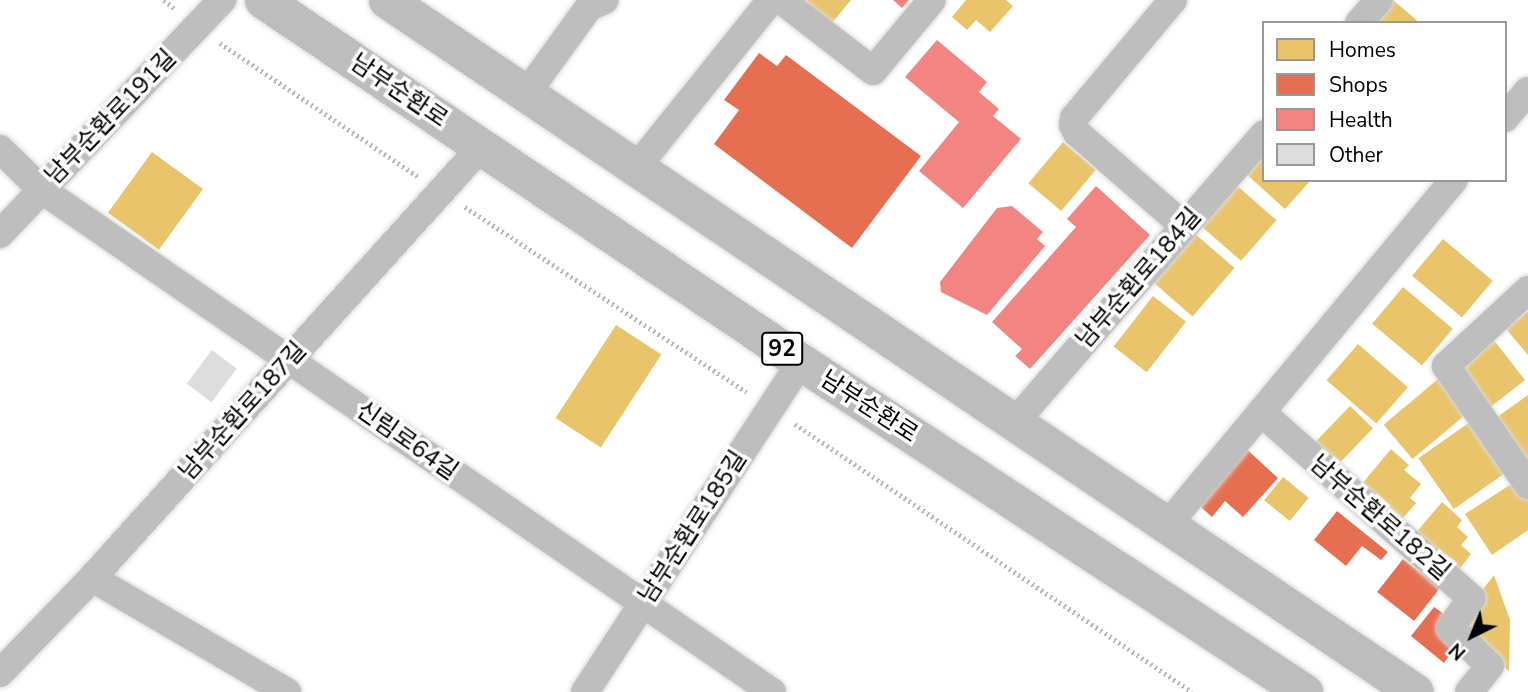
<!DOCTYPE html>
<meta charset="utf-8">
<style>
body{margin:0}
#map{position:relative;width:1528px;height:692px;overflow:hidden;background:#fff;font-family:"Nunito Sans","Noto Sans KR",sans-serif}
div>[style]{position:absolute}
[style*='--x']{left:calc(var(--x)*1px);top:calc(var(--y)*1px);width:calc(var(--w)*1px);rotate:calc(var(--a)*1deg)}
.homes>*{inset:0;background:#e9c46a;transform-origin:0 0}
.shops>*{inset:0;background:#e76f51;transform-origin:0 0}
.health>*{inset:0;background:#f28482}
.building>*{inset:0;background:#ddd;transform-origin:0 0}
.path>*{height:4.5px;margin-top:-2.25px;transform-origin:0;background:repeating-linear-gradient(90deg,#b8b8b8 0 2px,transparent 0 5.5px)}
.roads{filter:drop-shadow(0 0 2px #dbdbdb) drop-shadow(0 0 2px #dbdbdb)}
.minor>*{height:28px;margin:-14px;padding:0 14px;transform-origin:14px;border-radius:14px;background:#bebebe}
.major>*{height:37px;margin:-18.5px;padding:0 18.5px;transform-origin:18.5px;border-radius:18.5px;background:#bdbdbd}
span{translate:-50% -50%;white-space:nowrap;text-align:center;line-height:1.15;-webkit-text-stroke:7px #fff;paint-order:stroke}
.shield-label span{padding:2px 5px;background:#fff;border:2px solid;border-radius:5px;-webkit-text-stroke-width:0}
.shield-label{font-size:23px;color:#000;font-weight:700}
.street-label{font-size:24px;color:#000}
.legend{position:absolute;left:1262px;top:21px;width:245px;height:161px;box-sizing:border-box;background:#fff;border:2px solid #999;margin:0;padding:9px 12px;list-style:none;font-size:21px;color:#000}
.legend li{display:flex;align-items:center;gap:14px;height:35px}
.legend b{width:35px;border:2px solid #999}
.north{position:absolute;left:1437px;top:601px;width:70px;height:70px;-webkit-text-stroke:5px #fff;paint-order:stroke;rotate:223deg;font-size:19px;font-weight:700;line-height:28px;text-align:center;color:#000}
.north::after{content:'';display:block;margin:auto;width:24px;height:32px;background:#000;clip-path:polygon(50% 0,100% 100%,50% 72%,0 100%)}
</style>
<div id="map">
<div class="homes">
<div style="clip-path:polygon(805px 0,851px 0,832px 23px)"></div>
<div style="clip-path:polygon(966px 0,1006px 0,1013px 6px,990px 32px,976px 20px,967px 30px,952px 17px)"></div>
<div style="clip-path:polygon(1393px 0,1420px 23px,1373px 23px)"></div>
<div style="left:1063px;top:142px;width:43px;height:54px;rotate:40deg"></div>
<div style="clip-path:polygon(1264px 149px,1264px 180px,1311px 180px,1285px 209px,1244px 172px)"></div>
<div style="left:152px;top:152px;width:63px;height:75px;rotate:36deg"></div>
<div style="left:1235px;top:184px;width:55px;height:54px;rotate:41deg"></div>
<div style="left:1193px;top:232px;width:55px;height:64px;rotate:41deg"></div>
<div style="left:1443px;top:239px;width:65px;height:48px;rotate:40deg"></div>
<div style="left:1403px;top:287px;width:65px;height:48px;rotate:40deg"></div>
<div style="left:1153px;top:296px;width:42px;height:64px;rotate:38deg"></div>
<div style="clip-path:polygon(1528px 311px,1528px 355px,1506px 329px)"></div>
<div style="left:616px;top:325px;width:54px;height:111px;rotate:33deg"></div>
<div style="left:1493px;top:339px;width:52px;height:48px;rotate:52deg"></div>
<div style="left:1358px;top:344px;width:66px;height:48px;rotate:41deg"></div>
<div style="left:1438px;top:379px;width:45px;height:71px;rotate:50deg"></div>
<div style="clip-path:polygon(1528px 395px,1528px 471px,1490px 422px)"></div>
<div style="left:1350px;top:406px;width:32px;height:58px;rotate:44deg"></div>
<div style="left:1470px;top:422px;width:62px;height:63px;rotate:55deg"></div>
<div style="clip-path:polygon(1391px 449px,1409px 465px,1404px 470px,1421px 484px,1410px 498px,1416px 503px,1397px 525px,1356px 491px)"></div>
<div style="left:1283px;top:477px;width:33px;height:30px;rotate:39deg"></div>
<div style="clip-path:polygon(1516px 481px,1528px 499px,1528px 530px,1492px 555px,1465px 514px)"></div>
<div style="clip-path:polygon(1442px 502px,1462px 520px,1457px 527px,1468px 537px,1461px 545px,1471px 554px,1457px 572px,1414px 535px)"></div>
<div style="clip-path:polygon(1494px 575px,1510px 620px,1509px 671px,1453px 628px)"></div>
</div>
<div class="shops">
<div style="clip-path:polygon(759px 53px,777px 66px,786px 55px,921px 156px,852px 248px,714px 144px,739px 110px,724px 100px)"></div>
<div style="clip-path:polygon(1242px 445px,1278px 478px,1243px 517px,1225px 501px,1212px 517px,1193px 500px)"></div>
<div style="clip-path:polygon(1337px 511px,1388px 552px,1381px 560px,1362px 546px,1346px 566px,1314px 540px)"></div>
<div style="left:1403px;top:559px;width:47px;height:42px;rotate:38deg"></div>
<div style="clip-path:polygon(1434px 607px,1447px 616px,1452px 652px,1444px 663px,1411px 636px)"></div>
</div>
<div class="health">
<div style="clip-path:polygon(893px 0,909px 0,902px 8px)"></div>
<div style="clip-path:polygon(937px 40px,987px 82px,979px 92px,999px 109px,993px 116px,1021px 139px,963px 208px,919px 171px,959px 122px,905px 77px)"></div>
<div style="clip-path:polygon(1096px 186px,1150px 235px,1030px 369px,1015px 356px,1022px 349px,992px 322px,1076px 227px,1067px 219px)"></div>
<div style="clip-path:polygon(1012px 206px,1043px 232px,1037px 239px,1045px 246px,987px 315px,941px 292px,940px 282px,997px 208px)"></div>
</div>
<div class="building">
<div style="left:212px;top:350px;width:31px;height:42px;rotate:37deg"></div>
</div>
<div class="path">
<div style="--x:164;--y:0;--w:13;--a:39"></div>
<div style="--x:220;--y:43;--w:240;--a:34"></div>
<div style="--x:465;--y:207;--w:337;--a:33.3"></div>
<div style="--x:795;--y:424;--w:479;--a:34"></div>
</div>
<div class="roads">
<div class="minor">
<div style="--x:781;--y:0;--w:116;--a:37.7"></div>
<div style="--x:873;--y:71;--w:92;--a:-50.3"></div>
<div style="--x:1173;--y:0;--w:154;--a:130"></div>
<div style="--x:1074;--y:118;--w:7;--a:98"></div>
<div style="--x:1073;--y:125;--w:9;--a:63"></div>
<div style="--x:1077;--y:133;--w:142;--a:41"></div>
<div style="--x:1359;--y:23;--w:30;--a:-49"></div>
<div style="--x:526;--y:94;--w:107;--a:-54.1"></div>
<div style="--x:589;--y:7;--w:17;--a:-24"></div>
<div style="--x:1505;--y:118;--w:35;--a:-50"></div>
<div style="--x:0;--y:149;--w:59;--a:44.3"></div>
<div style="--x:42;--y:190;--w:886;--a:34.52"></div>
<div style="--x:636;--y:168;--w:216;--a:-51.2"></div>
<div style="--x:0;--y:234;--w:323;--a:-46.5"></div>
<div style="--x:1528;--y:290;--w:112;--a:137.2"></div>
<div style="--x:1446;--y:366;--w:145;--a:55.4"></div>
<div style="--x:1261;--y:412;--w:281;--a:41.5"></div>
<div style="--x:1471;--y:598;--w:36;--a:124"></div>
<div style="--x:1451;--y:628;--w:54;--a:44.3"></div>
<div style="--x:1490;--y:666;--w:33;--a:129"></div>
<div style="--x:1014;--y:423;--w:382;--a:-49.1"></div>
<div style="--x:1179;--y:511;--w:430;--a:-50.3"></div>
<div style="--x:92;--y:578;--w:226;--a:30.3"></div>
<div style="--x:0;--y:673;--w:132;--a:-45.9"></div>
<div style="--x:92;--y:578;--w:582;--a:-47.92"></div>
<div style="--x:585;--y:692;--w:394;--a:-56.8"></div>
</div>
<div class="major">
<div style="--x:263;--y:0;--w:648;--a:33.94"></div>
<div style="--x:801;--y:362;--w:602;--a:33.27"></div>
<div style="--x:387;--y:0;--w:1239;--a:33.95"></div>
</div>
</div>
<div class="shield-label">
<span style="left:782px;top:349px">92</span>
</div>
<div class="street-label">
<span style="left:399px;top:91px;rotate:34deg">남부순환로</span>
<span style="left:111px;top:117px;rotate:-46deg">남부순환로191길</span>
<span style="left:1139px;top:278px;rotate:-49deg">남부순환로184길</span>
<span style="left:869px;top:407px;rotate:33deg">남부순환로</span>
<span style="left:243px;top:411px;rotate:-48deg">남부순환로187길</span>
<span style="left:407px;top:441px;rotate:35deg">신림로64길</span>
<span style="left:1380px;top:518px;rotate:41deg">남부순환로182길</span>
<span style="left:693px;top:527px;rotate:-57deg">남부순환로185길</span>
</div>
<ul class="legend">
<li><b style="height:19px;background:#e9c46a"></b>Homes</li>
<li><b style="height:19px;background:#e76f51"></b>Shops</li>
<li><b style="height:19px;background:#f28482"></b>Health</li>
<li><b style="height:19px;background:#ddd"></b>Other</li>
</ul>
<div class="north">N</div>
</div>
